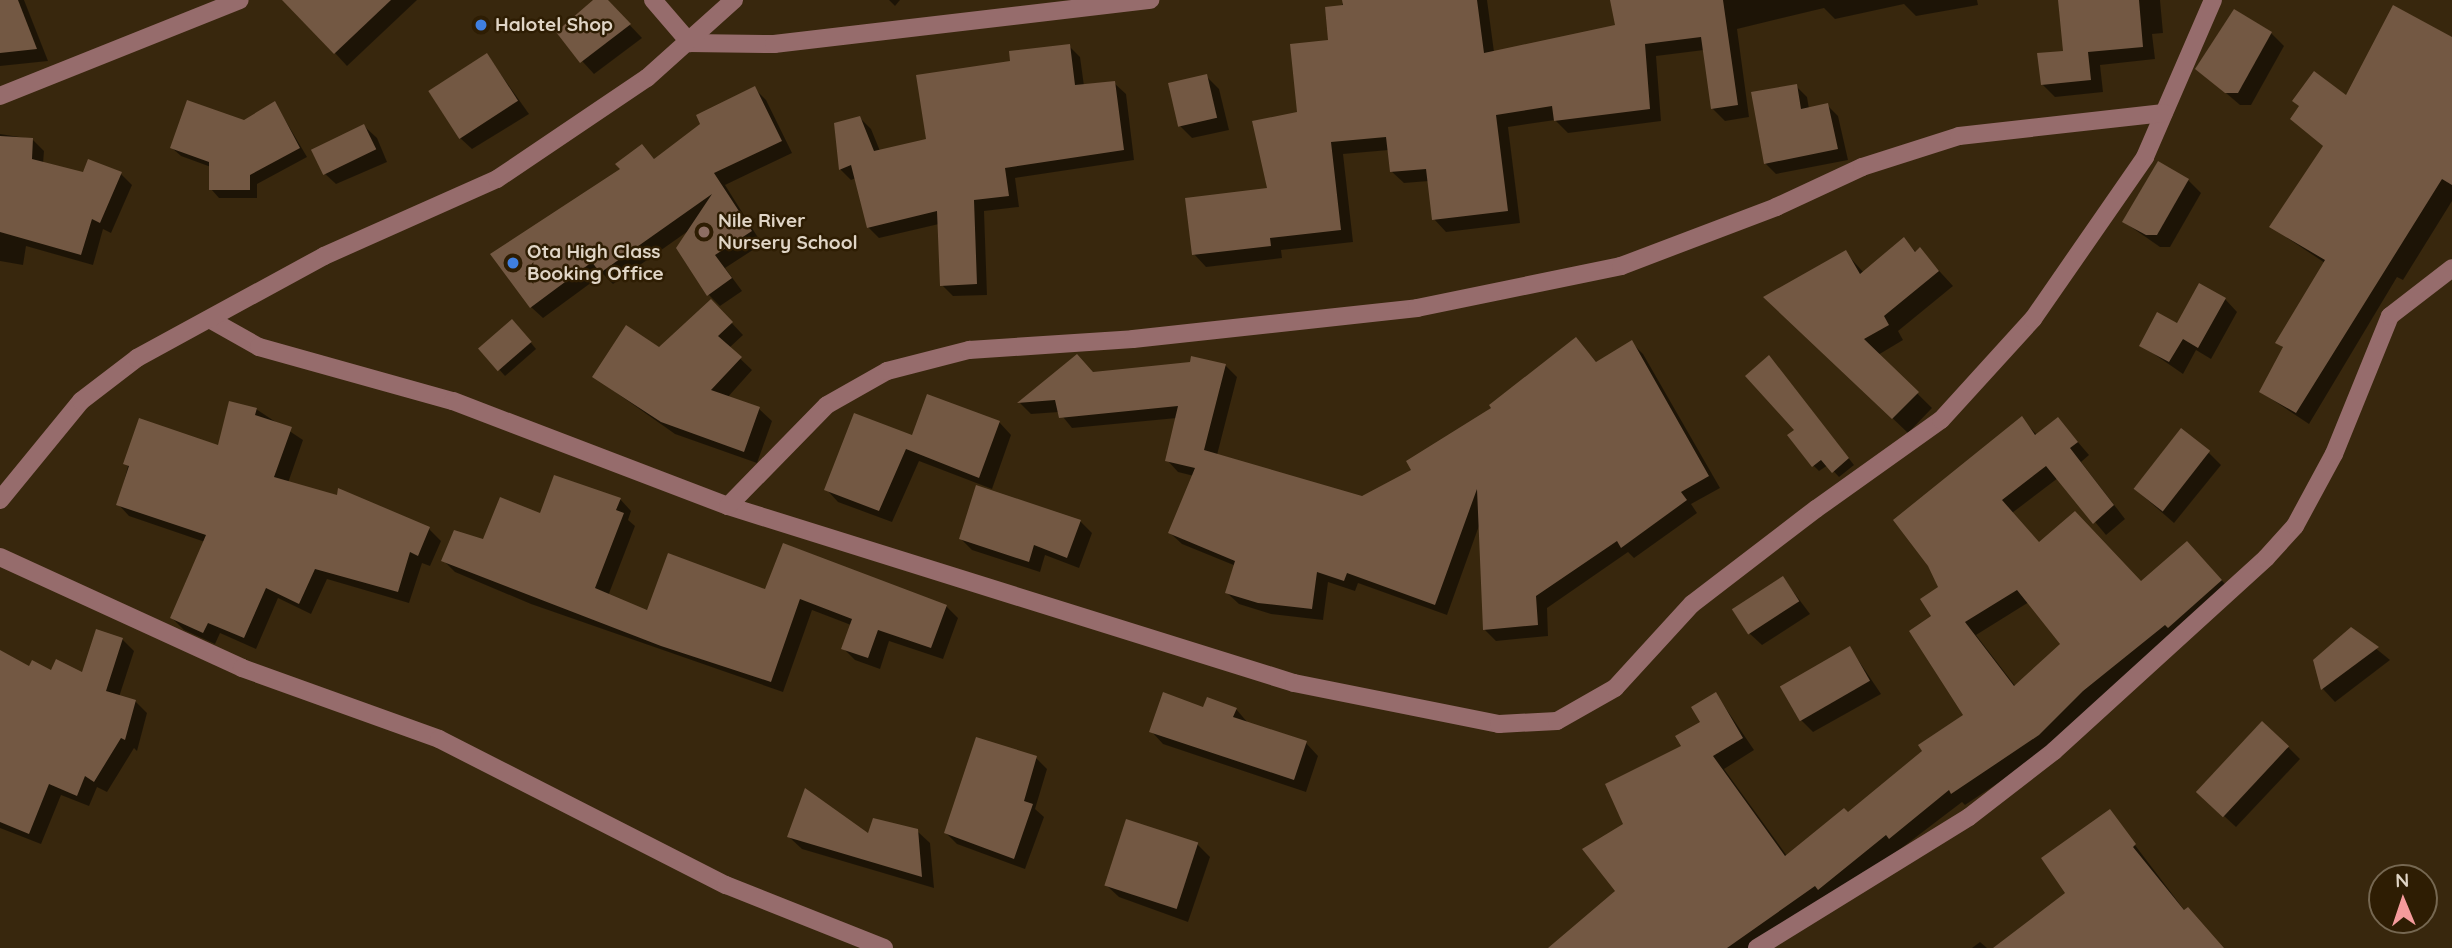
<!DOCTYPE html>
<style>
body{margin:0}
#map{position:relative;width:2452px;height:948px;overflow:hidden;background:#38270d;font-family:Quicksand,sans-serif}
div>[style]{position:absolute}
[style*='--x']{left:calc(var(--x)*1px);top:calc(var(--y)*1px);width:calc(var(--w)*1px);rotate:calc(var(--a)*1deg)}
.shadow>*{inset:0;background:#0007}
.building>*{inset:0;background:#735843;transform-origin:0 0}
.minor>*{height:18px;margin:-9px;padding:0 9px;transform-origin:9px;border-radius:9px;background:#966c6c}
.dots>*{width:19px;height:19px;translate:-50% -50%;box-sizing:border-box;border:4px solid #2e1d03;border-radius:50%}
span{translate:-50% -50%;white-space:nowrap;text-align:center;line-height:1.15;-webkit-text-stroke:5px #2e1d03;paint-order:stroke}
.poi-label{font-size:19px;color:#e0d5c6;font-weight:700}
.left{translate:0 -50%;text-align:left}
.north{position:absolute;left:2368px;top:864px;width:70px;height:70px;box-sizing:border-box;background:#2e1d03;border:2px solid #756751;border-radius:50%;rotate:358deg;font-size:19px;font-weight:700;line-height:28px;text-align:center;color:#e0d5c6}
.north::after{content:'';display:block;margin:auto;width:24px;height:32px;background:#f59b9c;clip-path:polygon(50% 0,100% 100%,50% 72%,0 100%)}
</style>
<div id="map">
<div class="shadow">
<div style="clip-path:polygon(0 0,24px 0,48px 61px,0 66px)"></div>
<div style="clip-path:polygon(286px 0,417px 0,347px 66px)"></div>
<div style="clip-path:polygon(596px 0,606px 0,642px 38px,594px 74px,582px 61px)"></div>
<div style="clip-path:polygon(889px 0,900px 0,895px 6px)"></div>
<div style="clip-path:polygon(1344px 0,1487px 0,1494px 52px,1617px 27px,1612px 0,1977px 0,1978px 5px,1916px 16px,1904px 4px,1835px 19px,1824px 8px,1737px 29px,1749px 117px,1725px 121px,1712px 108px,1704px 50px,1656px 56px,1661px 121px,1568px 133px,1555px 120px,1508px 127px,1520px 223px,1446px 232px,1434px 219px,1429px 181px,1404px 183px,1391px 171px,1389px 150px,1343px 154px,1353px 242px,1281px 250px,1282px 258px,1206px 267px,1194px 254px,1269px 190px)"></div>
<div style="clip-path:polygon(2110px 0,2160px 0,2163px 33px,2152px 34px,2155px 59px,2100px 65px,2103px 92px,2055px 97px,2042px 84px)"></div>
<div style="clip-path:polygon(2271px 33px,2284px 46px,2251px 105px,2240px 105px,2198px 69px)"></div>
<div style="clip-path:polygon(2452px 39px,2452px 201px,2403px 280px,2397px 277px,2309px 424px,2261px 392px,2284px 349px,2278px 342px,2325px 263px,2271px 227px,2324px 147px,2292px 118px,2346px 97px)"></div>
<div style="clip-path:polygon(1069px 46px,1080px 57px,1084px 86px,1114px 83px,1126px 94px,1134px 160px,1015px 178px,1019px 207px,984px 211px,987px 295px,953px 296px,942px 285px,939px 224px,879px 238px,868px 227px,856px 178px,851px 180px,840px 169px,860px 118px,871px 129px,880px 151px,928px 140px,1012px 62px)"></div>
<div style="clip-path:polygon(487px 55px,529px 114px,472px 149px,459px 137px)"></div>
<div style="clip-path:polygon(1206px 76px,1219px 89px,1229px 130px,1192px 138px,1179px 125px)"></div>
<div style="clip-path:polygon(1796px 86px,1807px 97px,1809px 109px,1827px 105px,1838px 116px,1848px 160px,1776px 174px,1765px 163px)"></div>
<div style="clip-path:polygon(754px 88px,766px 100px,792px 153px,725px 185px,762px 244px,725px 268px,742px 291px,720px 306px,709px 295px,691px 229px,613px 284px,603px 274px,543px 318px,531px 307px,642px 146px,655px 160px)"></div>
<div style="clip-path:polygon(275px 103px,307px 157px,257px 184px,257px 198px,219px 198px,211px 189px,211px 167px,181px 156px,172px 148px,244px 122px)"></div>
<div style="clip-path:polygon(364px 126px,377px 138px,387px 162px,336px 184px,323px 172px)"></div>
<div style="clip-path:polygon(0 134px,32px 139px,44px 151px,43px 164px,84px 174px,121px 174px,132px 185px,111px 233px,103px 229px,93px 265px,26px 246px,23px 265px,0 261px)"></div>
<div style="clip-path:polygon(2188px 180px,2201px 193px,2170px 247px,2160px 247px,2124px 222px)"></div>
<div style="clip-path:polygon(1904px 240px,1917px 253px,1920px 250px,1953px 286px,1898px 331px,1903px 340px,1878px 355px,1932px 408px,1908px 433px,1781px 312px,1846px 253px,1864px 273px)"></div>
<div style="clip-path:polygon(2225px 299px,2237px 312px,2211px 359px,2196px 350px,2183px 374px,2141px 345px)"></div>
<div style="clip-path:polygon(711px 301px,743px 335px,729px 348px,752px 370px,727px 398px,759px 409px,772px 421px,757px 463px,675px 434px,594px 377px,660px 349px)"></div>
<div style="clip-path:polygon(518px 327px,536px 349px,505px 376px,480px 348px)"></div>
<div style="clip-path:polygon(1576px 339px,1597px 363px,1632px 343px,1643px 354px,1720px 488px,1691px 504px,1697px 513px,1634px 558px,1628px 552px,1547px 608px,1548px 636px,1496px 641px,1485px 630px,1480px 523px,1447px 615px,1358px 583px,1355px 591px,1328px 582px,1323px 620px,1271px 614px,1239px 604px,1227px 593px,1236px 566px,1182px 544px,1170px 533px,1194px 476px,1178px 472px,1167px 460px,1177px 418px,1072px 428px,1059px 412px,1031px 414px,1020px 403px,1077px 357px,1093px 374px,1191px 364px,1192px 358px,1226px 366px,1237px 377px,1217px 455px,1362px 498px,1413px 471px)"></div>
<div style="clip-path:polygon(1774px 363px,1854px 465px,1839px 477px,1828px 465px,1819px 471px,1813px 465px)"></div>
<div style="clip-path:polygon(256px 409px,303px 440px,288px 483px,429px 529px,441px 541px,430px 566px,422px 563px,409px 603px,327px 579px,311px 614px,278px 598px,256px 649px,220px 633px,215px 644px,184px 630px,172px 618px,205px 542px,129px 516px,118px 504px,140px 421px,220px 448px)"></div>
<div style="clip-path:polygon(evenodd,2022px 419px,2037px 435px,2058px 419px,2089px 455px,2081px 462px,2125px 519px,2106px 535px,2058px 478px,2012px 513px,2040px 544px,2141px 583px,2199px 555px,2233px 593px,2052px 747px,1965px 805px,1962px 802px,1832px 901px,1755px 948px,1568px 948px,1618px 892px,1625px 824px,1702px 722px,1716px 694px,1754px 750px,1724px 769px,1787px 856px,1848px 814px,1965px 716px,1934px 617px,1940px 588px,2022px 419px,2029px 602px,2063px 644px,2016px 687px,1976px 635px,2029px 602px)"></div>
<div style="clip-path:polygon(999px 422px,1011px 435px,992px 489px,919px 461px,892px 522px,838px 502px,826px 489px,913px 437px)"></div>
<div style="clip-path:polygon(2209px 453px,2221px 465px,2174px 523px,2134px 488px)"></div>
<div style="clip-path:polygon(620px 499px,631px 511px,628px 520px,635px 526px,608px 596px,648px 612px,766px 591px,946px 606px,958px 618px,943px 659px,889px 641px,880px 669px,855px 660px,843px 648px,851px 625px,812px 610px,783px 692px,531px 604px,455px 572px,443px 560px,541px 515px)"></div>
<div style="clip-path:polygon(1080px 521px,1092px 533px,1079px 568px,1045px 555px,1040px 572px,972px 550px,961px 539px)"></div>
<div style="clip-path:polygon(1783px 578px,1810px 614px,1762px 645px,1749px 633px)"></div>
<div style="clip-path:polygon(2352px 629px,2390px 660px,2335px 702px,2323px 689px,2315px 660px)"></div>
<div style="clip-path:polygon(122px 639px,134px 651px,119px 697px,135px 701px,147px 713px,137px 751px,134px 748px,107px 792px,97px 787px,89px 806px,61px 795px,41px 844px,0 828px,0 652px,30px 669px,83px 675px)"></div>
<div style="clip-path:polygon(1850px 648px,1881px 694px,1813px 732px,1800px 719px)"></div>
<div style="clip-path:polygon(1205px 709px,1236px 709px,1248px 723px,1306px 743px,1318px 756px,1306px 792px,1163px 744px,1151px 731px)"></div>
<div style="clip-path:polygon(2288px 747px,2300px 759px,2236px 827px,2210px 803px)"></div>
<div style="clip-path:polygon(1036px 758px,1047px 769px,1035px 809px,1044px 817px,1025px 869px,957px 844px,946px 833px)"></div>
<div style="clip-path:polygon(2109px 811px,2185px 911px,2223px 948px,1996px 948px,2068px 893px)"></div>
<div style="clip-path:polygon(917px 831px,930px 843px,934px 888px,802px 849px,789px 837px)"></div>
<div style="clip-path:polygon(1197px 844px,1210px 857px,1188px 922px,1119px 897px,1106px 885px)"></div>
<div style="clip-path:polygon(1980px 942px,1987px 948px,1972px 948px)"></div>
</div>
<div class="building">
<div style="clip-path:polygon(0 0,18px 0,37px 49px,0 53px)"></div>
<div style="clip-path:polygon(282px 0,391px 0,334px 54px)"></div>
<div style="clip-path:polygon(593px 0,608px 0,631px 24px,580px 63px,556px 32px)"></div>
<div style="clip-path:polygon(1342px 0,1477px 0,1484px 53px,1615px 25px,1610px 0,1723px 0,1738px 105px,1711px 109px,1701px 37px,1645px 44px,1650px 109px,1554px 121px,1552px 106px,1496px 115px,1508px 211px,1432px 220px,1426px 169px,1390px 172px,1386px 137px,1331px 142px,1341px 230px,1270px 238px,1271px 246px,1192px 255px,1185px 198px,1267px 188px,1252px 121px,1297px 112px,1290px 44px,1328px 40px,1325px 7px,1343px 5px)"></div>
<div style="clip-path:polygon(2058px 0,2139px 0,2143px 47px,2088px 52px,2091px 80px,2041px 85px,2037px 53px,2063px 51px)"></div>
<div style="clip-path:polygon(2393px 5px,2452px 37px,2452px 185px,2442px 179px,2296px 413px,2259px 392px,2283px 347px,2275px 343px,2325px 260px,2269px 227px,2323px 146px,2290px 119px,2299px 106px,2292px 101px,2314px 71px,2346px 95px)"></div>
<div style="clip-path:polygon(2234px 9px,2272px 32px,2238px 93px,2225px 93px,2195px 69px)"></div>
<div style="clip-path:polygon(1070px 44px,1075px 85px,1115px 81px,1124px 150px,1005px 168px,1009px 196px,974px 200px,977px 284px,940px 286px,937px 211px,867px 228px,851px 165px,839px 170px,834px 123px,860px 116px,874px 151px,926px 139px,916px 75px,1010px 61px,1009px 51px)"></div>
<div style="left:487px;top:53px;width:57px;height:70px;rotate:57deg"></div>
<div style="left:1207px;top:74px;width:45px;height:40px;rotate:77deg"></div>
<div style="clip-path:polygon(1797px 84px,1801px 109px,1828px 103px,1838px 149px,1764px 164px,1751px 92px)"></div>
<div style="clip-path:polygon(755px 86px,782px 141px,714px 173px,752px 231px,715px 255px,732px 278px,707px 296px,676px 248px,712px 194px,600px 273px,592px 262px,530px 308px,490px 254px,620px 169px,615px 164px,642px 144px,654px 159px,700px 124px,696px 115px)"></div>
<div style="clip-path:polygon(187px 100px,244px 120px,275px 101px,300px 148px,250px 175px,250px 190px,209px 190px,209px 162px,170px 148px)"></div>
<div style="left:364px;top:124px;width:28px;height:59px;rotate:64deg"></div>
<div style="clip-path:polygon(0 136px,33px 138px,32px 159px,83px 172px,88px 159px,122px 172px,100px 223px,92px 219px,81px 255px,0 232px)"></div>
<div style="clip-path:polygon(2158px 161px,2189px 179px,2157px 235px,2146px 235px,2122px 222px)"></div>
<div style="clip-path:polygon(1904px 237px,1915px 252px,1920px 247px,1939px 271px,1884px 316px,1889px 325px,1864px 339px,1919px 392px,1892px 419px,1763px 297px,1846px 250px,1860px 274px)"></div>
<div style="clip-path:polygon(2199px 283px,2226px 298px,2198px 348px,2183px 339px,2169px 362px,2139px 346px,2157px 312px,2177px 323px)"></div>
<div style="clip-path:polygon(711px 299px,733px 322px,718px 336px,742px 357px,711px 390px,760px 407px,744px 452px,661px 422px,592px 377px,626px 325px,659px 347px)"></div>
<div style="left:512px;top:319px;width:30px;height:45px;rotate:49deg"></div>
<div style="clip-path:polygon(1576px 337px,1596px 362px,1632px 340px,1709px 476px,1681px 492px,1687px 500px,1621px 548px,1617px 541px,1536px 596px,1538px 625px,1483px 630px,1477px 489px,1435px 605px,1347px 573px,1344px 581px,1317px 572px,1312px 609px,1258px 603px,1225px 593px,1235px 561px,1168px 533px,1195px 468px,1165px 461px,1178px 406px,1059px 418px,1055px 400px,1017px 403px,1077px 354px,1093px 372px,1190px 362px,1191px 356px,1226px 364px,1204px 450px,1362px 496px,1411px 470px,1406px 461px,1491px 408px,1489px 405px)"></div>
<div style="clip-path:polygon(1769px 355px,1849px 458px,1832px 473px,1821px 460px,1812px 467px,1787px 435px,1794px 430px,1745px 376px)"></div>
<div style="clip-path:polygon(927px 394px,1000px 421px,979px 478px,906px 449px,879px 511px,824px 490px,854px 413px,912px 435px)"></div>
<div style="clip-path:polygon(229px 401px,257px 408px,255px 415px,292px 427px,274px 477px,337px 495px,338px 488px,430px 527px,418px 556px,410px 552px,398px 592px,315px 569px,299px 604px,266px 588px,244px 638px,208px 623px,203px 633px,170px 618px,206px 535px,116px 505px,129px 466px,123px 464px,139px 418px,218px 445px)"></div>
<div style="clip-path:polygon(evenodd,2022px 416px,2035px 435px,2058px 417px,2078px 442px,2070px 448px,2114px 505px,2093px 524px,2046px 466px,2002px 500px,2039px 542px,2075px 511px,2141px 581px,2187px 541px,2222px 580px,2168px 628px,2165px 625px,2083px 691px,2039px 735px,1951px 794px,1949px 790px,1889px 839px,1886px 835px,1818px 890px,1815px 886px,1727px 948px,1548px 948px,1615px 891px,1582px 849px,1623px 824px,1605px 784px,1681px 746px,1675px 736px,1700px 722px,1691px 707px,1716px 692px,1743px 738px,1713px 756px,1785px 856px,1844px 808px,1848px 812px,1922px 751px,1918px 745px,1963px 715px,1909px 631px,1931px 616px,1920px 599px,1938px 587px,1928px 566px,1893px 520px,2022px 416px,2017px 590px,2060px 644px,2014px 686px,1965px 622px,2017px 590px)"></div>
<div style="left:2181px;top:428px;width:37px;height:77px;rotate:38deg"></div>
<div style="clip-path:polygon(554px 475px,621px 498px,616px 510px,624px 513px,595px 588px,647px 610px,668px 553px,765px 589px,783px 543px,947px 605px,931px 648px,878px 630px,868px 658px,841px 649px,852px 619px,800px 599px,771px 682px,661px 646px,441px 561px,454px 530px,483px 539px,500px 497px,540px 513px)"></div>
<div style="clip-path:polygon(976px 485px,1081px 520px,1067px 558px,1034px 545px,1029px 562px,959px 539px)"></div>
<div style="left:1783px;top:576px;width:30px;height:61px;rotate:57deg"></div>
<div style="clip-path:polygon(2351px 627px,2379px 647px,2321px 690px,2313px 660px)"></div>
<div style="clip-path:polygon(96px 629px,123px 638px,106px 691px,136px 700px,125px 740px,121px 738px,94px 782px,85px 776px,77px 796px,49px 784px,29px 834px,0 822px,0 650px,29px 666px,32px 660px,51px 670px,56px 659px,82px 672px)"></div>
<div style="left:1850px;top:646px;width:40px;height:81px;rotate:60deg"></div>
<div style="clip-path:polygon(1163px 692px,1203px 707px,1207px 697px,1237px 708px,1233px 717px,1307px 741px,1294px 780px,1149px 732px)"></div>
<div style="left:2262px;top:721px;width:37px;height:97px;rotate:43deg"></div>
<div style="clip-path:polygon(976px 737px,1037px 756px,1024px 801px,1033px 804px,1014px 859px,944px 833px)"></div>
<div style="clip-path:polygon(805px 788px,868px 833px,873px 818px,918px 829px,922px 877px,787px 837px)"></div>
<div style="clip-path:polygon(2110px 809px,2136px 844px,2133px 847px,2184px 910px,2188px 907px,2224px 948px,1993px 948px,2065px 893px,2041px 858px)"></div>
<div style="left:1126px;top:819px;width:76px;height:70px;rotate:18deg"></div>
</div>
<div class="minor">
<div style="--x:653;--y:0;--w:57;--a:49.3"></div>
<div style="--x:690;--y:43;--w:84;--a:0.7"></div>
<div style="--x:774;--y:44;--w:379;--a:-6.7"></div>
<div style="--x:0;--y:96;--w:258;--a:-21.8"></div>
<div style="--x:211;--y:320;--w:55;--a:29.4"></div>
<div style="--x:259;--y:347;--w:201;--a:15.6"></div>
<div style="--x:453;--y:401;--w:294;--a:20.9"></div>
<div style="--x:728;--y:506;--w:593;--a:17.37"></div>
<div style="--x:1294;--y:683;--w:209;--a:11.3"></div>
<div style="--x:1499;--y:724;--w:58;--a:-3"></div>
<div style="--x:1557;--y:721;--w:67;--a:-29.6"></div>
<div style="--x:1615;--y:688;--w:114;--a:-47.5"></div>
<div style="--x:1692;--y:604;--w:156;--a:-37.5"></div>
<div style="--x:1816;--y:509;--w:153;--a:-35.5"></div>
<div style="--x:1941;--y:420;--w:137;--a:-47.7"></div>
<div style="--x:2033;--y:319;--w:197;--a:-55.3"></div>
<div style="--x:2145;--y:157;--w:171;--a:-66.6"></div>
<div style="--x:0;--y:500;--w:128;--a:-50.7"></div>
<div style="--x:81;--y:401;--w:71;--a:-37.5"></div>
<div style="--x:137;--y:358;--w:213;--a:-28.6"></div>
<div style="--x:324;--y:256;--w:189;--a:-24"></div>
<div style="--x:497;--y:179;--w:181;--a:-34"></div>
<div style="--x:647;--y:78;--w:117;--a:-41.9"></div>
<div style="--x:728;--y:506;--w:141;--a:-45.6"></div>
<div style="--x:827;--y:405;--w:69;--a:-29.5"></div>
<div style="--x:887;--y:371;--w:85;--a:-14.4"></div>
<div style="--x:969;--y:350;--w:164;--a:-3.8"></div>
<div style="--x:1133;--y:339;--w:286;--a:-6.2"></div>
<div style="--x:1417;--y:308;--w:208;--a:-11.6"></div>
<div style="--x:1621;--y:266;--w:166;--a:-20.8"></div>
<div style="--x:1776;--y:207;--w:95;--a:-24.9"></div>
<div style="--x:1862;--y:167;--w:102;--a:-17.7"></div>
<div style="--x:1959;--y:136;--w:206;--a:-6.4"></div>
<div style="--x:0;--y:557;--w:266;--a:24.6"></div>
<div style="--x:242;--y:668;--w:209;--a:19.8"></div>
<div style="--x:439;--y:739;--w:322;--a:27"></div>
<div style="--x:726;--y:885;--w:170;--a:21.7"></div>
<div style="--x:1757;--y:948;--w:249;--a:-31.7"></div>
<div style="--x:1969;--y:817;--w:108;--a:-37.8"></div>
<div style="--x:2054;--y:751;--w:287;--a:-42.3"></div>
<div style="--x:2266;--y:558;--w:43;--a:-47.8"></div>
<div style="--x:2295;--y:526;--w:82;--a:-61.6"></div>
<div style="--x:2334;--y:454;--w:149;--a:-67.9"></div>
<div style="--x:2390;--y:316;--w:78;--a:-37.7"></div>
</div>
<div class="dots">
<div style="left:481px;top:25px;background:#3f7fe0"></div>
<div style="left:704px;top:232px;background:#8d6e63"></div>
<div style="left:513px;top:263px;background:#3f7fe0"></div>
</div>
<div class="poi-label">
<span class="left" style="left:495px;top:25px">Halotel Shop</span>
<span class="left" style="left:718px;top:232px">Nile River<br>Nursery School</span>
<span class="left" style="left:527px;top:263px">Ota High Class<br>Booking Office</span>
</div>
<div class="north">N</div>
</div>
